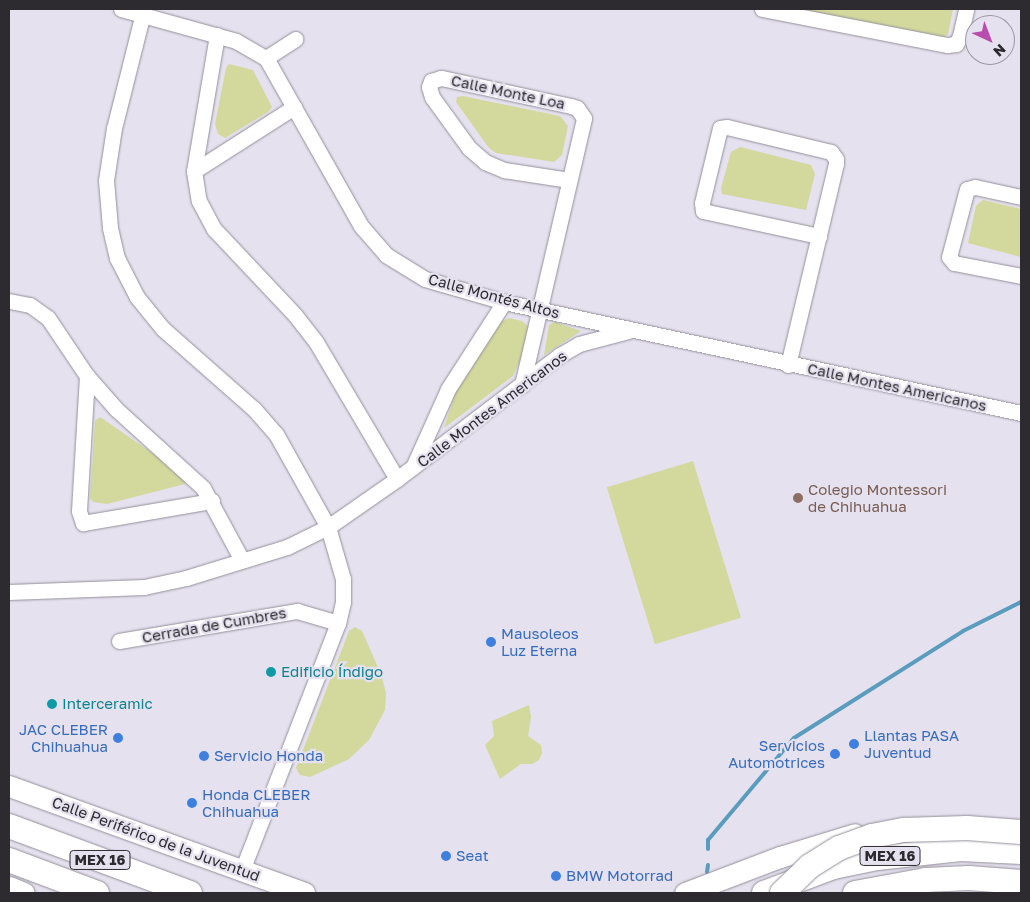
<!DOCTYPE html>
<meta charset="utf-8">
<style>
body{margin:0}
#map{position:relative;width:1030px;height:902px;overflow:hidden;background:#e5e1ee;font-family:"Golos Text",sans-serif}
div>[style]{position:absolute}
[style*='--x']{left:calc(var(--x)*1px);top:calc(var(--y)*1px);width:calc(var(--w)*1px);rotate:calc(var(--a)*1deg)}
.green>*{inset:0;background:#d3d89d;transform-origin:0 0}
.stream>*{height:4px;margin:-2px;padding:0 2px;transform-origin:2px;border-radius:2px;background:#5a9cbd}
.roads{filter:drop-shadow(0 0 1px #938f9b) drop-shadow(0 0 1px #938f9b)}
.minor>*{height:15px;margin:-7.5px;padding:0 7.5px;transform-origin:7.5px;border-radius:7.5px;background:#fff}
.secondary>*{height:21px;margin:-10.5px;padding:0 10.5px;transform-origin:10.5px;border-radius:10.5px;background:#fff}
.trunk>*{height:24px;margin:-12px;padding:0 12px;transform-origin:12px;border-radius:12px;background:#fff}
.bridges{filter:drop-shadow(0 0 1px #938f9b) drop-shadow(0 0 1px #938f9b)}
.trunk-bridge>*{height:24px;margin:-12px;padding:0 12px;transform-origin:12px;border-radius:12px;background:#fff}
.dots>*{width:14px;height:14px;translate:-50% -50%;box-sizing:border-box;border:2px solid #e5e1ee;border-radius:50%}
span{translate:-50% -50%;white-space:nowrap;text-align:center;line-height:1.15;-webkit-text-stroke:4.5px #e5e1ee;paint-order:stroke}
.shield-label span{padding:1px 4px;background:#e5e1ee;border:1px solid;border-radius:4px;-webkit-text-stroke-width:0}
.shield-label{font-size:14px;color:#2d2b30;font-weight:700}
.street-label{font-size:15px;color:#2d2b30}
.education-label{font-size:15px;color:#785e54}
.left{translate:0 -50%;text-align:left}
.shop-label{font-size:15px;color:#366cbe}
.right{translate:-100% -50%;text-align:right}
.culture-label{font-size:15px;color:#0d838f}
.frame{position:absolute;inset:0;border:10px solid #2d2b30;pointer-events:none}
.north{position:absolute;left:965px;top:15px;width:50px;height:50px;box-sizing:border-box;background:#e5e1ee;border:1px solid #9b98a2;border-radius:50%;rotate:137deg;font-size:14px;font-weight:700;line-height:20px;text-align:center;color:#2d2b30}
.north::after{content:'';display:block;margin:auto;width:18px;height:22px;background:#b94dac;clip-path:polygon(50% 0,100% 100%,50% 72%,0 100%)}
</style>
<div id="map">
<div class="green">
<div style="clip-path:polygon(798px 9px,953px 9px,948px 34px,941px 39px)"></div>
<div style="clip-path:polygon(229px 64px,253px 70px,272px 107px,268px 112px,225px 138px,218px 134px,215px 124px,226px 68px)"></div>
<div style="clip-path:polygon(463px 96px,560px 116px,568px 126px,562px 155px,554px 162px,496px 153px,489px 148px,456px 102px,457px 97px)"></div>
<div style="clip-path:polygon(740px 147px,811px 165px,815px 174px,806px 210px,722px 194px,721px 188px,731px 152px)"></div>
<div style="clip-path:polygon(983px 200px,1021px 209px,1021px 257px,968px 243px,976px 206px)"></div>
<div style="clip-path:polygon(509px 318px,522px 321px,528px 326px,523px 354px,513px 376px,444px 428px,463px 369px,499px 323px)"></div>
<div style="clip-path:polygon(555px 322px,581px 331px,544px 355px,549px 325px)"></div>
<div style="clip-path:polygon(100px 417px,164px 461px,184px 479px,185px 484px,107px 504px,93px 502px,90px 498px,95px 421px)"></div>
<div style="left:693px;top:461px;width:164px;height:90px;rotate:73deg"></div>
<div style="clip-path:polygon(355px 627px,362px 631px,381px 674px,386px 693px,385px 710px,369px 740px,349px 759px,310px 777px,300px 775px,296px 768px,349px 631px)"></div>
<div style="clip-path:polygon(529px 705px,531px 717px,528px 736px,541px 745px,542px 753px,539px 760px,532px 764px,521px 764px,500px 779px,485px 745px,494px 736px,492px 721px)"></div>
</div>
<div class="stream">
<div style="--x:708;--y:849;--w:9;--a:-90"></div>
<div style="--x:708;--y:840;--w:133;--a:-49.9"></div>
<div style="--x:794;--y:738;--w:200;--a:-32.3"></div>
<div style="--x:963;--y:631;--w:65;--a:-26.6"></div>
<div style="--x:707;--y:872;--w:7;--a:-82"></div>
</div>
<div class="roads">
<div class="minor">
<div style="--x:121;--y:9;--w:119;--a:15.5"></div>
<div style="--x:236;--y:41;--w:34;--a:30"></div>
<div style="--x:266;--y:58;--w:193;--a:60.5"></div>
<div style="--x:361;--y:226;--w:38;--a:49"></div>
<div style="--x:386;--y:255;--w:46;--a:31.6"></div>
<div style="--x:425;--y:279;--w:82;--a:16.2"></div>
<div style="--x:504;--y:302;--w:529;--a:12.12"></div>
<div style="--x:144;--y:9;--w:123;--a:104.1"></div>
<div style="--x:114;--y:128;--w:53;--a:98.7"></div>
<div style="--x:106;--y:180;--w:48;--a:85.2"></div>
<div style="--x:110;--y:228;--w:31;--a:77"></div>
<div style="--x:117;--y:258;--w:44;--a:62.9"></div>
<div style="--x:137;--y:297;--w:40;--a:51"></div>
<div style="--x:162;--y:328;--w:123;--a:41.4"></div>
<div style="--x:254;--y:409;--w:33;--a:49"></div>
<div style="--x:276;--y:434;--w:107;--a:60.8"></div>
<div style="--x:328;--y:527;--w:54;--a:73.9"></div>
<div style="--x:343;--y:579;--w:23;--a:90"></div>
<div style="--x:343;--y:602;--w:22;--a:103"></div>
<div style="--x:338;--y:623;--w:265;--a:111.2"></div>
<div style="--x:762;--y:9;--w:189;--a:11"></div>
<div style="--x:948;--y:45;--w:8;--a:-7"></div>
<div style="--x:956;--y:44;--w:9;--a:-63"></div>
<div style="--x:960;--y:36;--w:28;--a:-77"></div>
<div style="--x:217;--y:35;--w:138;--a:99.6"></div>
<div style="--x:194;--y:171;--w:30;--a:81"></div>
<div style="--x:199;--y:201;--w:32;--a:62"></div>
<div style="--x:214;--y:229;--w:118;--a:46.7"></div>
<div style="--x:295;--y:315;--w:34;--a:52"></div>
<div style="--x:316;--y:342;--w:159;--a:59.4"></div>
<div style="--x:266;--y:58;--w:35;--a:-33"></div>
<div style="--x:194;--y:171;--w:119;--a:-32.6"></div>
<div style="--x:1021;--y:197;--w:47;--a:-167.7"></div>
<div style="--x:975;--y:187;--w:8;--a:166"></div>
<div style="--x:967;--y:189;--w:70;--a:104.8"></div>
<div style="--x:949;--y:257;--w:8;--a:50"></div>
<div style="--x:954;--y:263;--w:68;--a:11"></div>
<div style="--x:9;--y:301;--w:21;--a:11"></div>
<div style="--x:30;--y:305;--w:22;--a:36"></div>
<div style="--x:48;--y:318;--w:70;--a:56.1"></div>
<div style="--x:87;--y:376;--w:44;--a:48.7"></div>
<div style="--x:116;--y:409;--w:118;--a:42.2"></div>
<div style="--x:203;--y:488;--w:82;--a:61.6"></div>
<div style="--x:788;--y:365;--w:207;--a:-76.6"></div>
<div style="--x:836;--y:164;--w:5;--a:-90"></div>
<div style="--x:836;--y:159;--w:9;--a:-126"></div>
<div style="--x:831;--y:152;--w:107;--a:-166.5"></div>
<div style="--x:727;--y:127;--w:7;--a:172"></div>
<div style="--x:720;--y:128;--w:77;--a:103.5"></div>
<div style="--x:702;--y:203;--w:8;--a:83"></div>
<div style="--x:703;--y:211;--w:119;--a:12.2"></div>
<div style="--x:87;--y:376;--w:135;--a:93.4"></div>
<div style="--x:79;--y:511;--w:13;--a:72"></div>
<div style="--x:83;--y:523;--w:131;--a:-9.7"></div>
<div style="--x:522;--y:385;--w:274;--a:-76.9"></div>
<div style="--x:584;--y:118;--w:12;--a:-125"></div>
<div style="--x:577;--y:108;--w:6;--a:-162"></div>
<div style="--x:571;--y:106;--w:133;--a:-167.8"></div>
<div style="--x:441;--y:78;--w:10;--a:163"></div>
<div style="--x:431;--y:81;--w:6;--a:108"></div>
<div style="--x:429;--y:87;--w:10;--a:73"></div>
<div style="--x:432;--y:97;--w:63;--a:54"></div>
<div style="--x:469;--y:148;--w:21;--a:41"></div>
<div style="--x:485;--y:162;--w:21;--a:23"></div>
<div style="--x:504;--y:170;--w:66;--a:8.7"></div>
<div style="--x:413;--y:467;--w:85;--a:-65.8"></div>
<div style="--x:448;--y:389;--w:103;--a:-57.2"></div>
<div style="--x:9;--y:592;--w:135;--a:-2.1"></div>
<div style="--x:144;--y:587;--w:43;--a:-12.1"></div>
<div style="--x:186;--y:578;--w:106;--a:-17.1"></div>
<div style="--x:287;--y:547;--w:46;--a:-26"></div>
<div style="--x:328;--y:527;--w:84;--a:-34.8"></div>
<div style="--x:397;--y:479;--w:205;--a:-37.3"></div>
<div style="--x:560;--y:355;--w:22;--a:-30"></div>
<div style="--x:579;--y:344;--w:51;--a:-14.9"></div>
<div style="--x:119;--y:641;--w:181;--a:-9.6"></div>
<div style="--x:297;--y:611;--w:43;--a:16.3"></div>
</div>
<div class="secondary">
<div style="--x:9;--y:786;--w:314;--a:19.9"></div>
<div style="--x:9;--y:887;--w:16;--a:22"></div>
<div style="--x:685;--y:893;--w:102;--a:-20.8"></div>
<div style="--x:780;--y:857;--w:78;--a:-17"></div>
</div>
<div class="trunk">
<div style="--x:9;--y:826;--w:193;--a:20.3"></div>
<div style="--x:9;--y:860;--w:94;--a:20.6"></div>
<div style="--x:764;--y:893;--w:74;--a:-20.6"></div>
<div style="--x:833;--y:867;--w:45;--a:-11.6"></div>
<div style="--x:877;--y:858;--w:84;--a:-6.1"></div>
<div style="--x:961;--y:849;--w:60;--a:2.9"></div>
<div style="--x:855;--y:893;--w:72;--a:-10.4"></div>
<div style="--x:926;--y:880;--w:43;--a:-2.7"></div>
<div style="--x:969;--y:878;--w:52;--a:4.4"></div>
</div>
</div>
<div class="bridges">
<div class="trunk-bridge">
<div style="--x:782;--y:893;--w:39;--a:-44"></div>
<div style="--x:810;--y:866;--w:34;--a:-32"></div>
<div style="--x:839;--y:848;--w:35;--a:-20"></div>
<div style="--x:872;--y:836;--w:33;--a:-11"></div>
<div style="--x:904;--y:830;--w:63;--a:-1.8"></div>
<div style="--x:967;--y:828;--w:54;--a:4.2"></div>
</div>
</div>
<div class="dots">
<div style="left:798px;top:498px;background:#8d6e63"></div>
<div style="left:491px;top:642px;background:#3f7fe0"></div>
<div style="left:271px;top:672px;background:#0f9aa8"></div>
<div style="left:52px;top:704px;background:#0f9aa8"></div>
<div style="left:118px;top:738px;background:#3f7fe0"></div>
<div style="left:854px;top:744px;background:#3f7fe0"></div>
<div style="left:835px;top:754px;background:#3f7fe0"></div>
<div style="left:204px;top:756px;background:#3f7fe0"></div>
<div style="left:192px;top:803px;background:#3f7fe0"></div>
<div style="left:446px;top:856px;background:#3f7fe0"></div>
<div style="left:556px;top:876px;background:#3f7fe0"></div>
</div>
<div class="shield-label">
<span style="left:890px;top:856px">MEX 16</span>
<span style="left:100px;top:860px">MEX 16</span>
</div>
<div class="street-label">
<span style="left:508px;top:92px;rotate:12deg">Calle Monte Loa</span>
<span style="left:494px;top:296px;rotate:15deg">Calle Montés Altos</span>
<span style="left:897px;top:387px;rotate:12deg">Calle Montes Americanos</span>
<span style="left:492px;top:409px;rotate:-37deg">Calle Montes Americanos</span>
<span style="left:214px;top:625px;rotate:-10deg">Cerrada de Cumbres</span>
<span style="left:156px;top:839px;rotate:20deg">Calle Periférico de la Juventud</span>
</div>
<div class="education-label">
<span class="left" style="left:808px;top:498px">Colegio Montessori<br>de Chihuahua</span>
</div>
<div class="shop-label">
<span class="left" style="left:501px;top:642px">Mausoleos<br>Luz Eterna</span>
<span class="right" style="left:108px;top:738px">JAC CLEBER<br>Chihuahua</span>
<span class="left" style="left:864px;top:744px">Llantas PASA<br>Juventud</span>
<span class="right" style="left:825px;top:754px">Servicios<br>Automotrices</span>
<span class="left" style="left:214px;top:756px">Servicio Honda</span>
<span class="left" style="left:202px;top:803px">Honda CLEBER<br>Chihuahua</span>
<span class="left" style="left:456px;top:856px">Seat</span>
<span class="left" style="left:566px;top:876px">BMW Motorrad</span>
</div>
<div class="culture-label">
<span class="left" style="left:281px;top:672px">Edificio Índigo</span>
<span class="left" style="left:62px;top:704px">Interceramic</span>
</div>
<div class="frame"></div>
<div class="north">N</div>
</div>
